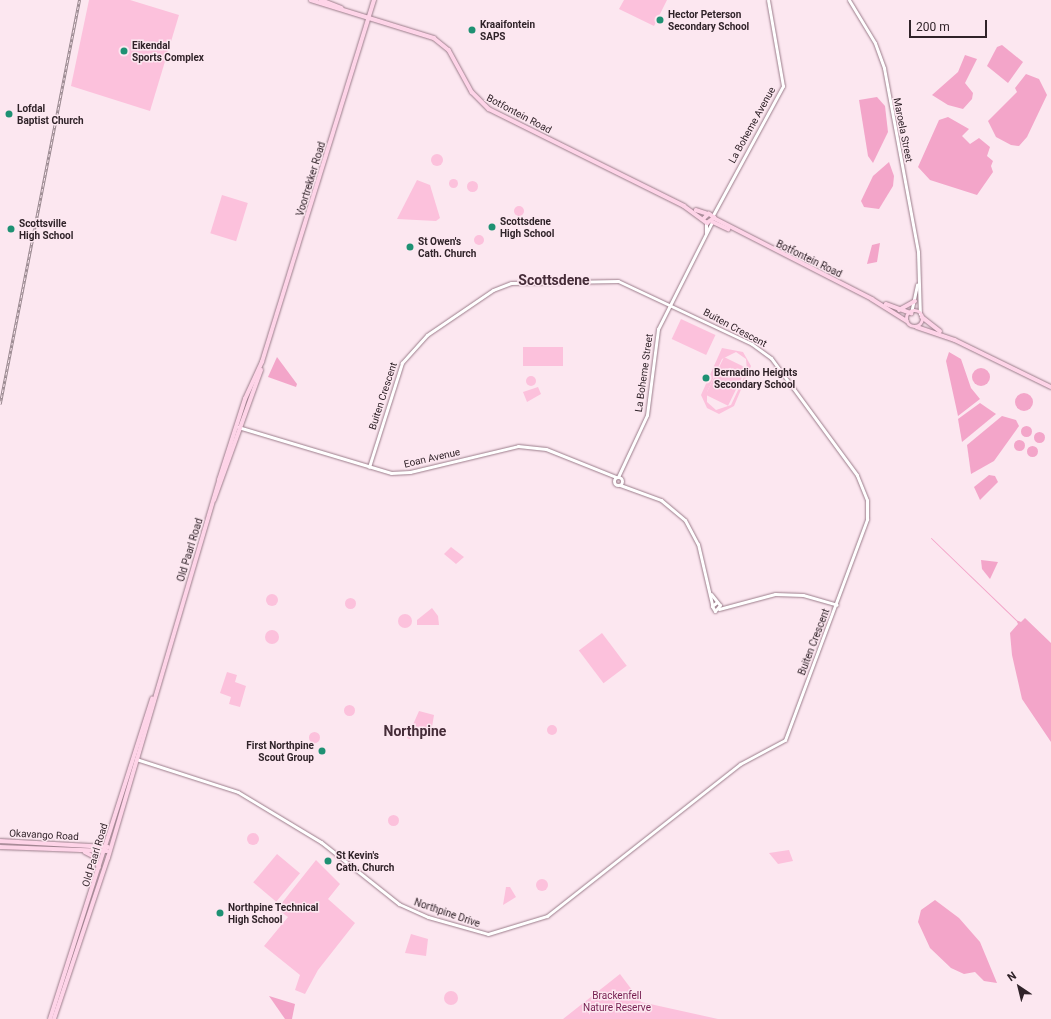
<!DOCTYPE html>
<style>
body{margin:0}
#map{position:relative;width:1051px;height:1019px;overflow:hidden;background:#fce7f0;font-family:Roboto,sans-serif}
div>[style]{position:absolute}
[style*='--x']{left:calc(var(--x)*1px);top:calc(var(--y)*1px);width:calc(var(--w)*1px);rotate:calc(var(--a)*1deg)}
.green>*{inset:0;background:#fcc1dc;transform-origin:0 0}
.round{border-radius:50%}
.water>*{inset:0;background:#f3a5c9}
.stream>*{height:1px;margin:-0.5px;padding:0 0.5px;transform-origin:0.5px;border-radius:0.5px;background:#f3a5c9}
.roads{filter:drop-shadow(0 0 1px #9c7d8b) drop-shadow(0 0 1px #9c7d8b)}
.minor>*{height:3px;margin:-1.5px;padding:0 1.5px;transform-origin:1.5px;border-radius:1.5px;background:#fff}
.minor>.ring{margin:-1.5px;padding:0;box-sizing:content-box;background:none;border:3px solid #fff;border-radius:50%}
.major>*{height:3.5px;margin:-1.75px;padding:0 1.75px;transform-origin:1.75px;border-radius:1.75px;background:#fed4e8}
.major>.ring{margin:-1.75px;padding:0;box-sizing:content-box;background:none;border:3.5px solid #fed4e8;border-radius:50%}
.rail>*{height:2.5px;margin-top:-1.25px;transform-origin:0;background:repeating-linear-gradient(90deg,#fce7f0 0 3px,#99888f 0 6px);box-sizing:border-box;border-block:1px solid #99888f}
.dots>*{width:11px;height:11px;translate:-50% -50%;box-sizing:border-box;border:2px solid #fce7f0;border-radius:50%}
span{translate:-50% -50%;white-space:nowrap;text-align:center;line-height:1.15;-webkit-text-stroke:3px #fce7f0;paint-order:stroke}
.poi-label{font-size:10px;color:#302329;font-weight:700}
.left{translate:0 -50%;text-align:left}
.right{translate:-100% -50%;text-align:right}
.street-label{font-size:10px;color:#302329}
.park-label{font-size:10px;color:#751d4f}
.district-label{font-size:14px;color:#452c38;font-weight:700}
.north{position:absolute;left:999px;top:967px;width:40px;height:40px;-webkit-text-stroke:3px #fce7f0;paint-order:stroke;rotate:325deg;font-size:11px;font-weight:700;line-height:16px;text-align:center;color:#302329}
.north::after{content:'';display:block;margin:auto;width:14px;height:18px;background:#302329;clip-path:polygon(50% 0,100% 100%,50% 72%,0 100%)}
.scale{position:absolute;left:909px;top:20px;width:78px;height:18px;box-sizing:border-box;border:2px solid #302329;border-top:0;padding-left:5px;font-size:12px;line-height:14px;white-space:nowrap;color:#302329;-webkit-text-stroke:3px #fce7f0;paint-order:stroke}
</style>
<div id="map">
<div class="green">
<div style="clip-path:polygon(89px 0,130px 0,179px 15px,150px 111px,71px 86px)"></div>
<div style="clip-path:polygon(624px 0,667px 0,654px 26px,619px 9px)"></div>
<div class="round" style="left:431px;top:154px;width:12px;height:12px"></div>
<div class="round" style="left:448.5px;top:178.5px;width:9px;height:9px"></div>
<div style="clip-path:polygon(417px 180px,430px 185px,440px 218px,436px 221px,397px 219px)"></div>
<div class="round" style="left:466.5px;top:180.5px;width:11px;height:11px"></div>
<div style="left:222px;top:195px;width:27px;height:40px;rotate:17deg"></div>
<div class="round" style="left:514px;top:206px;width:10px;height:10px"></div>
<div class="round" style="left:474px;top:235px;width:10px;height:10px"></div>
<div style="left:681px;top:319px;width:38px;height:22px;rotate:25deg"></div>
<div style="left:523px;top:347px;width:40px;height:19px"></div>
<div style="clip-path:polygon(evenodd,722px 348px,743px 352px,751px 366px,734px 406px,719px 414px,707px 408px,701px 395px,722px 348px,736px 352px,746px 359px,747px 371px,731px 405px,716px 410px,707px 402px,707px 392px,722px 359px,736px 352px)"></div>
<div style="left:724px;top:357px;width:25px;height:42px;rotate:26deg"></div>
<div class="round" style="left:526px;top:376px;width:10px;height:10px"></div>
<div style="clip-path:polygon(538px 387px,541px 394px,527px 402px,523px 392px)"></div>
<div style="clip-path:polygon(451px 547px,464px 557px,456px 564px,444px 554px)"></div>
<div class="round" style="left:266px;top:594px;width:12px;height:12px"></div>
<div class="round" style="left:344.5px;top:597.5px;width:11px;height:11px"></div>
<div style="clip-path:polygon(432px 608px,438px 616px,439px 625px,417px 625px,417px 620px)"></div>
<div class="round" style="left:398px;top:614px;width:14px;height:14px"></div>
<div class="round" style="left:265px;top:630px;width:14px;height:14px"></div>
<div style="left:602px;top:633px;width:41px;height:29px;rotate:53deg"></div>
<div style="clip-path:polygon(227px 672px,237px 675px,235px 682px,246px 686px,240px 707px,229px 704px,231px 697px,220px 693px)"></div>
<div class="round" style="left:343.5px;top:704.5px;width:11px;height:11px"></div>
<div style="clip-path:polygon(419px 711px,434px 715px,432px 727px,423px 735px,413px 731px,410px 739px,407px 738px)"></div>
<div class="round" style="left:547px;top:725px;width:10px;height:10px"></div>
<div class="round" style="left:308.5px;top:731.5px;width:11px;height:11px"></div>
<div class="round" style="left:387.5px;top:814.5px;width:11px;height:11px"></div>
<div class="round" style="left:247px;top:833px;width:12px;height:12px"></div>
<div style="clip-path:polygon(789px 850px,793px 861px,778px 864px,769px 853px)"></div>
<div style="left:277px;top:854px;width:30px;height:37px;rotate:40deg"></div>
<div style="clip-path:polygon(316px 860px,340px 884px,328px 899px,355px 923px,318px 970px,305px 994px,295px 990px,300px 975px,264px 946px,288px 917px,277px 909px)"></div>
<div class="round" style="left:536px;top:879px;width:12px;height:12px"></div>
<div style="clip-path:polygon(506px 887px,510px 887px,516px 897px,503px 905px)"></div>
<div style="clip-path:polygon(411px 934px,428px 939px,426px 956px,405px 953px)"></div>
<div style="clip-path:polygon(620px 974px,641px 1002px,718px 1019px,563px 1019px)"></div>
<div class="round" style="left:444px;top:991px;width:14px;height:14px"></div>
</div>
<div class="water">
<div style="clip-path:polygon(1002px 45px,1023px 62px,1008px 83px,987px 66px,997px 47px)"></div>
<div style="clip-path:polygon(965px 55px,977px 59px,965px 83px,973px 93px,972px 99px,963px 109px,948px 105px,932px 95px,958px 72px)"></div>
<div style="clip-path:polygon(1026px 74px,1039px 79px,1047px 95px,1027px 137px,1019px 146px,1011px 145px,996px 137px,988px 121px,1017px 92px,1015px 88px)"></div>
<div style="clip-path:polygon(877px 97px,885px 106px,888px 132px,873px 163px,868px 156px,859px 100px)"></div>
<div style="clip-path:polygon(948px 117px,969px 129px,962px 136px,970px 144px,979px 138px,990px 147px,987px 156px,993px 161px,991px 166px,993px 172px,977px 195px,930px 180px,918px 167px,939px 120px)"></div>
<div style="clip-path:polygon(889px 162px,894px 176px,893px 186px,879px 209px,864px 207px,861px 201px,873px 176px)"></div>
<div style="clip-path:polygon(880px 243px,877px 262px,867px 264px,872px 245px)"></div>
<div style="clip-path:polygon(949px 352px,961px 359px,971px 388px,980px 399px,958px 416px,946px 361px)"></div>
<div style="clip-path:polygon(277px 357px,297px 384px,296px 387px,268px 377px)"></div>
<div class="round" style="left:972px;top:368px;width:18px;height:18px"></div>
<div class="round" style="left:1015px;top:393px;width:18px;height:18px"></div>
<div style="clip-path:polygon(980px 403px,996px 414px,962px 442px,958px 419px)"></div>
<div style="clip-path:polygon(1002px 416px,1016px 420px,1019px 426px,994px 461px,971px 474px,967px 445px)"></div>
<div class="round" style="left:1020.5px;top:425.5px;width:11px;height:11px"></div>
<div class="round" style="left:1033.5px;top:431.5px;width:11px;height:11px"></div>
<div class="round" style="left:1013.5px;top:439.5px;width:11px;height:11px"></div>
<div class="round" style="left:1026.5px;top:445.5px;width:11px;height:11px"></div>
<div style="clip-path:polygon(989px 475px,995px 476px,998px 482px,980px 500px,974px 487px)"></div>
<div style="clip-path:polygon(981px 560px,998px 562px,990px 579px,982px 569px)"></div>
<div style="clip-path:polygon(1025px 618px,1051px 643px,1051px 742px,1022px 699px,1012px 655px,1010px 633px,1018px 624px,1016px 620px,1021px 622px)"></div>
<div style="clip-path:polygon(935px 900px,959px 918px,980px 942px,997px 983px,984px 981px,975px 972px,964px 974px,951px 968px,930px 948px,918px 922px,921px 910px)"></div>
<div style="clip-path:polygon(269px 996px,295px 1004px,292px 1019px,285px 1019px)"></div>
</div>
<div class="stream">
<div style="--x:931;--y:538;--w:118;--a:44"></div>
</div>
<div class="roads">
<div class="minor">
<div style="--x:849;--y:0;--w:50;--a:58.8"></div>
<div style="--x:875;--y:43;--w:27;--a:70"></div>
<div style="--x:884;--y:68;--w:187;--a:79.5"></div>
<div style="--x:918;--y:252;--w:62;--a:88.2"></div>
<div style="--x:713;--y:215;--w:147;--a:-61.5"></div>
<div style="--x:783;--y:86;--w:87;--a:-99.9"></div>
<div style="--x:706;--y:233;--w:11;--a:-90"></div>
<div style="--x:911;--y:313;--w:29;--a:-78"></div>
<div style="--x:238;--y:427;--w:160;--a:16.7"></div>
<div style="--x:391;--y:473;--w:19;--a:-3"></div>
<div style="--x:410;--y:472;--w:111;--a:-13.5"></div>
<div style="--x:518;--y:446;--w:28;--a:6"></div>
<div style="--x:546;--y:449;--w:75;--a:21.8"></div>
<div class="ring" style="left:614px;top:477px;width:5px;height:5px"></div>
<div style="--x:618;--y:477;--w:68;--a:-64.9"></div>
<div style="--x:647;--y:415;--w:87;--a:-82.7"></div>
<div style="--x:658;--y:329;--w:120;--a:-63.2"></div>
<div style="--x:620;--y:485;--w:44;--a:20.1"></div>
<div style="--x:661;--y:500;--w:31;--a:40"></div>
<div style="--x:685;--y:520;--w:27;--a:62"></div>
<div style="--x:698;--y:544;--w:62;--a:76.9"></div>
<div style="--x:711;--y:594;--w:14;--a:51"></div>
<div style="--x:720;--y:605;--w:8;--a:130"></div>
<div style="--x:715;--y:611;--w:6;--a:-121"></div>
<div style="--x:712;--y:606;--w:6;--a:-39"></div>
<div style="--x:719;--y:609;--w:58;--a:-15"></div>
<div style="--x:775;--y:594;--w:28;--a:2"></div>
<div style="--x:803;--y:595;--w:35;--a:16"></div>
<div style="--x:136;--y:759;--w:107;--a:17.9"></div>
<div style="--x:238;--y:792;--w:97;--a:31.1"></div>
<div style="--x:321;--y:842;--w:100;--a:38.5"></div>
<div style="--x:399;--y:904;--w:32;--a:24"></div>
<div style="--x:428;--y:917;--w:62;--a:15.8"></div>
<div style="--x:488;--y:934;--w:62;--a:-17"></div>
<div style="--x:547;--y:916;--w:246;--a:-38.2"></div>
<div style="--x:740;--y:764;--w:51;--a:-28.1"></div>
<div style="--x:785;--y:740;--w:236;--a:-69.6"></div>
<div style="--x:867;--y:519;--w:19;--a:-90"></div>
<div style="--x:867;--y:500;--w:27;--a:-112"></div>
<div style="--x:857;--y:475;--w:145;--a:-126.3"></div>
<div style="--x:771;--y:358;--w:24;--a:-144"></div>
<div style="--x:752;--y:344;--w:148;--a:-154.8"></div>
<div style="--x:618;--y:281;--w:107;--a:178.9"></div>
<div style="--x:511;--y:283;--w:19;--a:159"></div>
<div style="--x:493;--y:290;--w:80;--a:145.7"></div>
<div style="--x:427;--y:335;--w:38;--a:132"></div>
<div style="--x:402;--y:363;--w:109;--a:107.6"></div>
</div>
<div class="major">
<div style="--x:311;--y:0;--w:129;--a:17.2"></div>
<div style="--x:434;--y:38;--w:19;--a:39"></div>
<div style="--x:449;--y:50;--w:48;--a:61.3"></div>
<div style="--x:472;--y:92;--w:24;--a:45"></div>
<div style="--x:489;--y:109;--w:218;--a:26.4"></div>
<div style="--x:684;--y:206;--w:29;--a:36"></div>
<div style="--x:707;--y:223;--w:9;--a:-36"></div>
<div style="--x:714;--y:218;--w:6;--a:-141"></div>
<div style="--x:709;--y:214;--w:6;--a:135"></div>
<div style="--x:321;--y:0;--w:22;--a:21"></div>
<div style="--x:696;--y:210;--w:13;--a:18"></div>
<div style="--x:714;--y:218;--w:178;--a:27.1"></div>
<div style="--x:872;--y:299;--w:41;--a:32.2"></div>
<div style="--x:713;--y:222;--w:17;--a:25"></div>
<div style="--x:886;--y:304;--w:27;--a:20"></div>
<div style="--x:899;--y:310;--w:18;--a:-29"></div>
<div class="ring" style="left:907px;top:311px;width:12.5px;height:12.5px"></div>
<div style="--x:922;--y:317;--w:23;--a:38"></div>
<div style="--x:917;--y:327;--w:40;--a:18.9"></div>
<div style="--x:955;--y:340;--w:107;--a:26.1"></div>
<div style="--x:262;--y:362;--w:379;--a:-72.8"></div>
<div style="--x:214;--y:500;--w:138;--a:-70.1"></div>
<div style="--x:0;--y:841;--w:108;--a:3.2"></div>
<div style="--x:0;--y:847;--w:107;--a:2.1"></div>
<div style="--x:85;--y:852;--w:11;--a:27"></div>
<div style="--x:95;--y:857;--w:11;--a:68"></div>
<div style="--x:50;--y:1019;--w:336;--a:-72.3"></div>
<div style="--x:54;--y:1019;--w:170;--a:-71.5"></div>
<div style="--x:108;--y:858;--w:394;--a:-73.6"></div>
<div style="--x:219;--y:480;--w:85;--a:-72.2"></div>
<div style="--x:245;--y:399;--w:41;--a:-65.3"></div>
</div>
</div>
<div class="rail">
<div style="--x:0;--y:404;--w:412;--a:-78.9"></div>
</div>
<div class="dots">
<div style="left:660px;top:20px;background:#1e9173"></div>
<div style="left:472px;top:30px;background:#1e9173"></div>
<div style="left:124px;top:51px;background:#1e9173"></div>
<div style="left:9px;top:114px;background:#1e9173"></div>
<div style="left:492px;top:227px;background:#1e9173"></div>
<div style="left:11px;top:229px;background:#1e9173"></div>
<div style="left:410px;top:247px;background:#1e9173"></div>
<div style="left:706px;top:378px;background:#1e9173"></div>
<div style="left:322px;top:751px;background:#1e9173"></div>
<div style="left:328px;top:861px;background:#1e9173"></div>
<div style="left:220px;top:913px;background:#1e9173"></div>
</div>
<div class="poi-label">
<span class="left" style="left:668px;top:20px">Hector Peterson<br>Secondary School</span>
<span class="left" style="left:480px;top:30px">Kraaifontein<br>SAPS</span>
<span class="left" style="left:132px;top:51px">Eikendal<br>Sports Complex</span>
<span class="left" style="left:17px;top:114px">Lofdal<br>Baptist Church</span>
<span class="left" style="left:500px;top:227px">Scottsdene<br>High School</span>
<span class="left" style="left:19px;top:229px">Scottsville<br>High School</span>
<span class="left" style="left:418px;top:247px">St Owen's<br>Cath. Church</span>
<span class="left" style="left:714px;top:378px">Bernadino Heights<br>Secondary School</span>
<span class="right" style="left:314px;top:751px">First Northpine<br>Scout Group</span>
<span class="left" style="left:336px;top:861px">St Kevin's<br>Cath. Church</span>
<span class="left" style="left:228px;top:913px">Northpine Technical<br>High School</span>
</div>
<div class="street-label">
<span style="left:519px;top:114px;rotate:28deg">Botfontein Road</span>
<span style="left:752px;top:125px;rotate:-61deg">La Boheme Avenue</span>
<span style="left:903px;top:130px;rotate:79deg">Maroela Street</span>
<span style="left:311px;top:179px;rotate:-73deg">Voortrekker Road</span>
<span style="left:809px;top:259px;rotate:26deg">Botfontein Road</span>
<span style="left:735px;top:328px;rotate:28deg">Buiten Crescent</span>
<span style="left:644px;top:373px;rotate:-82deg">La Boheme Street</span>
<span style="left:383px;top:396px;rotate:-72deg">Buiten Crescent</span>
<span style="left:432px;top:458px;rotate:-13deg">Eoan Avenue</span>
<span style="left:190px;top:550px;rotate:-73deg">Old Paarl Road</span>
<span style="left:814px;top:642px;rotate:-69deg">Buiten Crescent</span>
<span style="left:44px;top:835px;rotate:3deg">Okavango Road</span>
<span style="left:95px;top:855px;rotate:-73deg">Old Paarl Road</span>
<span style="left:447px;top:913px;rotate:19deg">Northpine Drive</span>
</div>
<div class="park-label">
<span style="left:617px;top:1001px">Brackenfell<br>Nature Reserve</span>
</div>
<div class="district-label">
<span style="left:554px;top:280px">Scottsdene</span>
<span style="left:415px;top:731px">Northpine</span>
</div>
<div class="north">N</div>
<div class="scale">200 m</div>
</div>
